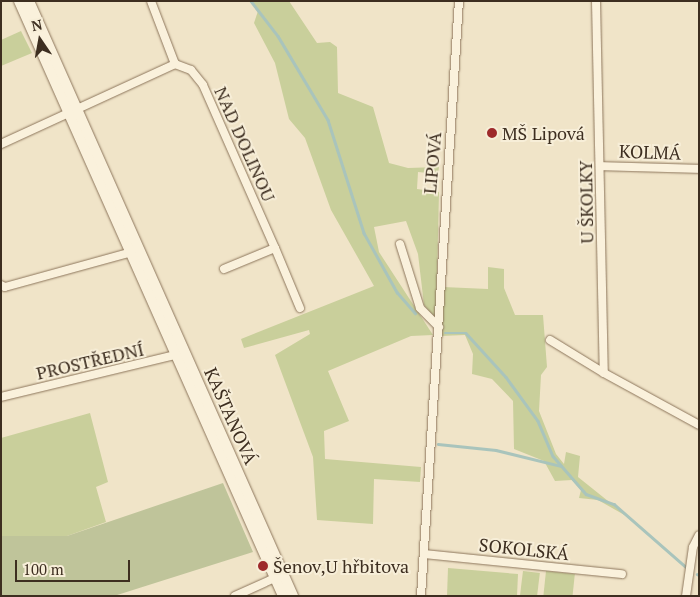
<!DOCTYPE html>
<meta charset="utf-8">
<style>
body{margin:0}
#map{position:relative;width:700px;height:597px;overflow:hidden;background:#f0e4c8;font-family:"PT Serif",serif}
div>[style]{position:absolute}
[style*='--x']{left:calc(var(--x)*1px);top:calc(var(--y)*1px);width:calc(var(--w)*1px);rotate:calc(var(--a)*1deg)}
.green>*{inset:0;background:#c9cf9b;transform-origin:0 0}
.cemetery>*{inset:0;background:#bfc49a}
.stream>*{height:2.5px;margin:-1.25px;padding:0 1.25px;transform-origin:1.25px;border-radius:1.25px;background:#a9c4bc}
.roads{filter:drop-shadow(0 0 1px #8d765c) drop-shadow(0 0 1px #8d765c)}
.street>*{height:8px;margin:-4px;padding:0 4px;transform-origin:4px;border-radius:4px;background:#faf1dc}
.secondary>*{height:10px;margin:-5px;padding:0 5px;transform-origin:5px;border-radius:5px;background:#faf1dc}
.dots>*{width:14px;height:14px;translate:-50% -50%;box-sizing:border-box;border:2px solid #f7eed8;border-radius:50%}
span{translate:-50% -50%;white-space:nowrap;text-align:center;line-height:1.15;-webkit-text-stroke:4px #f7eed8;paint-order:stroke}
.poi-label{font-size:18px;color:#3d2e20}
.left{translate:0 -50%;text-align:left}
.street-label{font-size:18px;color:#3d2e20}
.frame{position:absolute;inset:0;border:2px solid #3d2e20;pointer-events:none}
.north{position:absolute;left:15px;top:15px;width:50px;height:50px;-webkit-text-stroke:4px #f7eed8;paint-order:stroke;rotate:348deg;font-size:14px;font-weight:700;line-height:20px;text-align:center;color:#3d2e20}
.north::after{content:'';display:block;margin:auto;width:18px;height:22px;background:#3d2e20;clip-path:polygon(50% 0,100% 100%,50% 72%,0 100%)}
.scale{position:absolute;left:15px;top:560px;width:115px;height:22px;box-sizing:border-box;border:2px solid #3d2e20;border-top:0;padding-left:6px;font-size:15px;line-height:18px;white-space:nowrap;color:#3d2e20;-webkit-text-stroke:4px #f7eed8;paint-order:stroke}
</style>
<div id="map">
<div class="green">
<div style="clip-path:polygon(249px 1px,289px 1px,317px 43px,330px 42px,337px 47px,338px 93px,373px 107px,389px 163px,408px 168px,439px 167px,438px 174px,418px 172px,417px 189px,439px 192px,436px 320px,424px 305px,418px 254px,406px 221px,374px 227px,379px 252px,433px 335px,411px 336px,328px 371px,349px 421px,324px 431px,325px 459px,421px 467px,420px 482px,374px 479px,373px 524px,317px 520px,313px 457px,275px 355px,310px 334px,309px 330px,244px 348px,241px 339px,374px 286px,331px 210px,305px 138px,289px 119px,275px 63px,254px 23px,258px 11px)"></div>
<div style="clip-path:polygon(21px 31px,32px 53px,1px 66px,1px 40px)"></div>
<div style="clip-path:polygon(488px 267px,504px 269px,504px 288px,515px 315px,543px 315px,547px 367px,541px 375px,539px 411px,556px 454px,564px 464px,566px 452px,580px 456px,578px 477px,628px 517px,598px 500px,579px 498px,581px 490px,572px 480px,555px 481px,544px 461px,514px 449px,513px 401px,492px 379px,472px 374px,473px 354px,465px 335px,440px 336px,443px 287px,488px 289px)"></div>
<div style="clip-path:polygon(90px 413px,108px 482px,96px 487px,106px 522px,67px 536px,1px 536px,1px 438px)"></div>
<div style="clip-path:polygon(448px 568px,518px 574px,517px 596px,447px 596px)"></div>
<div style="left:523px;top:571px;width:17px;height:25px;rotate:7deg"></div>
<div style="left:546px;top:571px;width:29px;height:25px;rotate:6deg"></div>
</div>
<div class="cemetery">
<div style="clip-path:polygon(223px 483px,253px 552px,114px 596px,1px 596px,1px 536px,67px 536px)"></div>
</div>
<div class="stream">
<div style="--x:251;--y:1;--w:44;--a:52.4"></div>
<div style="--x:278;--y:36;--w:98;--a:59.2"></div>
<div style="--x:328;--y:120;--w:119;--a:72.3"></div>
<div style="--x:364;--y:233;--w:68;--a:60.8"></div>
<div style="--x:397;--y:292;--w:28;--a:49"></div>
<div style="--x:445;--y:333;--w:21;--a:0"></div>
<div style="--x:466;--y:333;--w:59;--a:47.7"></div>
<div style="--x:506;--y:377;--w:54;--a:54"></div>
<div style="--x:538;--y:421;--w:38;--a:67"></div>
<div style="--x:553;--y:456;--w:50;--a:49"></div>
<div style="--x:586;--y:494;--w:30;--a:20"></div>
<div style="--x:614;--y:504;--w:97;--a:41.2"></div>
<div style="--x:438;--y:444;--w:58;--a:5.9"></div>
<div style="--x:496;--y:450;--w:67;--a:13.8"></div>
<div style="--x:697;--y:574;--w:2;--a:27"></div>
</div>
<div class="roads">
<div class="street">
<div style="--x:596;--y:1;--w:372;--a:88.8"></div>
<div style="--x:604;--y:373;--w:108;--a:28.7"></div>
<div style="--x:175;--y:64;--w:17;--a:21"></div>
<div style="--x:191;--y:70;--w:19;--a:51"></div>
<div style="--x:203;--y:85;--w:178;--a:66.2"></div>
<div style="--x:1;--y:144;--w:192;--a:-24.7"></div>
<div style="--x:175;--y:64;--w:67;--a:-110.9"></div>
<div style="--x:600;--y:166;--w:99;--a:1.7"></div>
<div style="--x:400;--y:244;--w:67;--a:72.6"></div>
<div style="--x:420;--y:308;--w:27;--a:45"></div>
<div style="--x:224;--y:269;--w:55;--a:-22.4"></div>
<div style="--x:275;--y:248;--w:65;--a:67.4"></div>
<div style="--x:1;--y:285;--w:4;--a:27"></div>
<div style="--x:5;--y:287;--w:136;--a:-15.4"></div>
<div style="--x:550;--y:340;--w:63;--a:31.4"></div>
<div style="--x:1;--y:397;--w:183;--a:-13.6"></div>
<div style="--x:424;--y:554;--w:199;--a:5.8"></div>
<div style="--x:235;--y:596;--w:48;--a:-24.4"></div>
<div style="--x:421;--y:596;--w:596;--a:-86.35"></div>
<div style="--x:686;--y:596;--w:49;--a:-81.9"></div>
<div style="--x:693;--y:547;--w:13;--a:-63"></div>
</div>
<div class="secondary">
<div style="--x:19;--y:1;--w:651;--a:66.07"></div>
<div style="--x:29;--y:1;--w:651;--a:66.07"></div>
</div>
</div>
<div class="dots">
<div style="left:492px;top:133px;background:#9e2a2b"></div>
<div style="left:263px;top:566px;background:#9e2a2b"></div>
</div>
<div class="poi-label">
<span class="left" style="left:502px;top:133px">MŠ Lipová</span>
<span class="left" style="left:273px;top:566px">Šenov,U hřbitova</span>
</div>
<div class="street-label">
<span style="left:245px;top:144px;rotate:66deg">NAD DOLINOU</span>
<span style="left:650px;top:152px;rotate:2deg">KOLMÁ</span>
<span style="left:432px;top:163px;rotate:-85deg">LIPOVÁ</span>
<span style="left:586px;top:202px;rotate:-91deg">U ŠKOLKY</span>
<span style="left:90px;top:361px;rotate:-13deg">PROSTŘEDNÍ</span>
<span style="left:231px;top:416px;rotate:66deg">KAŠTANOVÁ</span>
<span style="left:524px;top:549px;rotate:6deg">SOKOLSKÁ</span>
</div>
<div class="frame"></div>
<div class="north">N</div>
<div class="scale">100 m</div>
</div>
